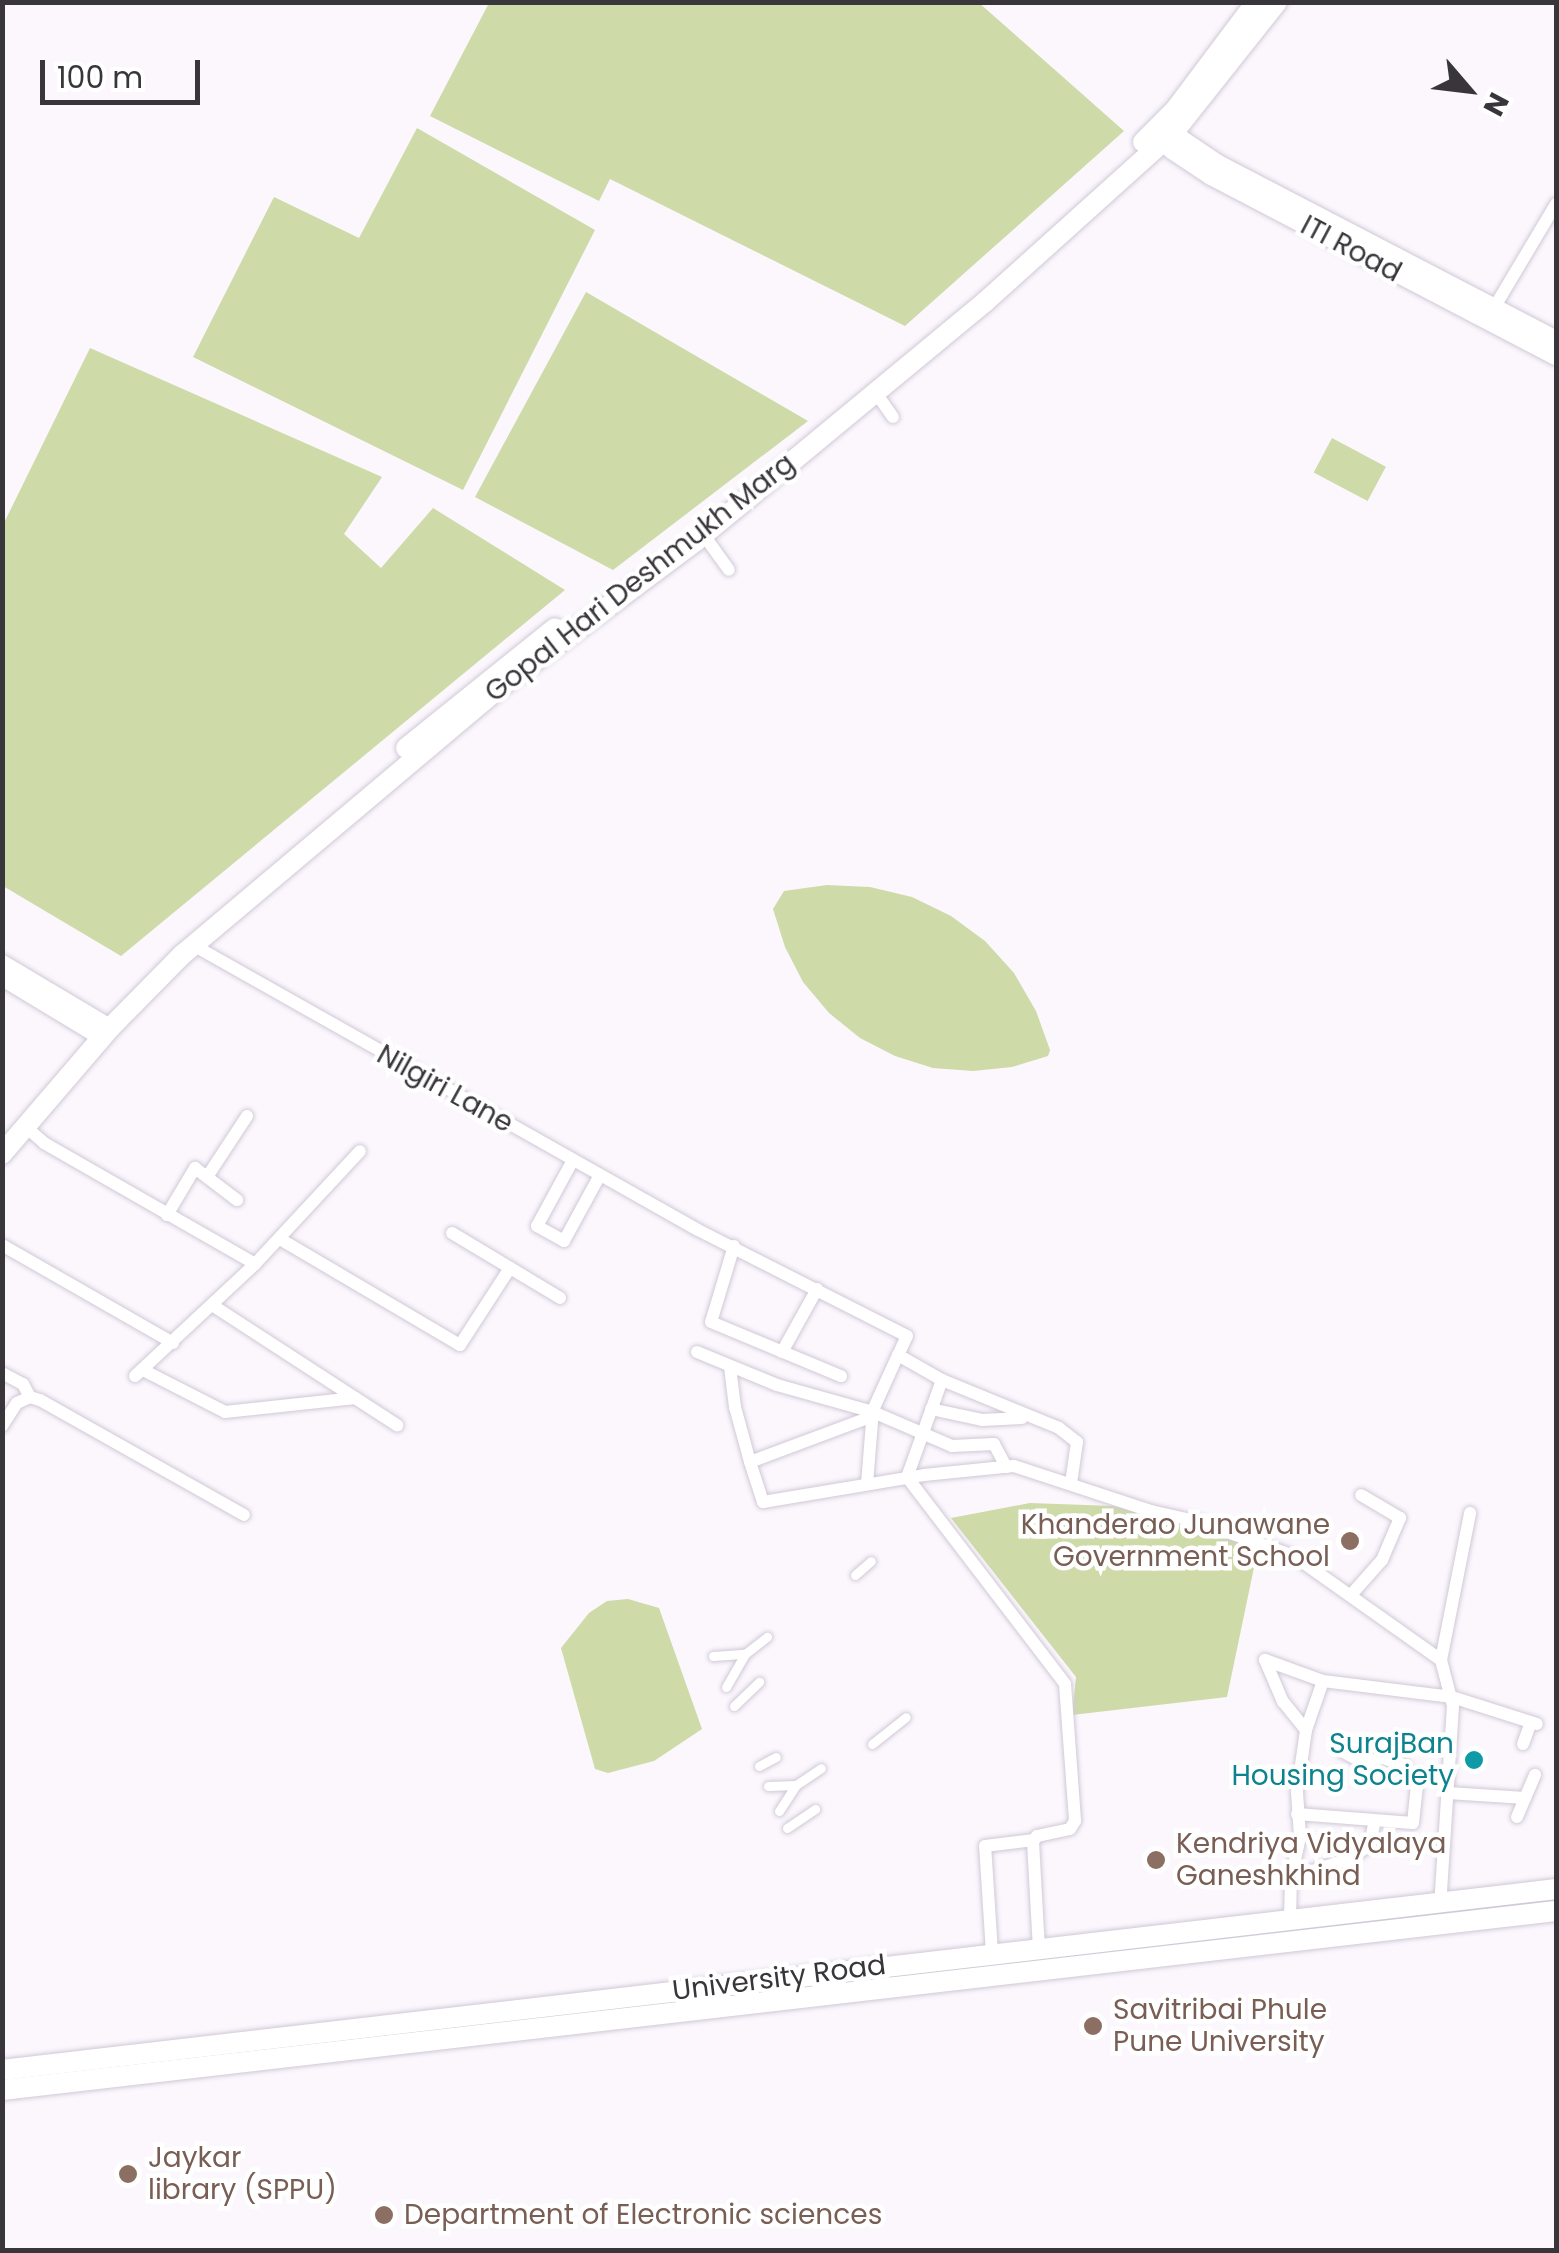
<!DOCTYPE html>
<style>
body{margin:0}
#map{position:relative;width:1559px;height:2253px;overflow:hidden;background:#fbf7fd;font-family:Poppins,sans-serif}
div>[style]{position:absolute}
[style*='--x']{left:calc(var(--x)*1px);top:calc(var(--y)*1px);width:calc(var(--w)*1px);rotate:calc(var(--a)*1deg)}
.green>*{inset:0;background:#cedaa8;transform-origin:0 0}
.roads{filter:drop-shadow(0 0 2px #d1c8d6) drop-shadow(0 0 2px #d1c8d6)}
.pedestrian>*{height:9px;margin:-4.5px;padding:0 4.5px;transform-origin:4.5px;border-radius:4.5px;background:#fff}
.minor>*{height:12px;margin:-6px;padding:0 6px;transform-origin:6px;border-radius:6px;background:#fff}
.tertiary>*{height:15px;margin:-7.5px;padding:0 7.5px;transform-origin:7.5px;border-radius:7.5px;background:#fff}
.secondary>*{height:18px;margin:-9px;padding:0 9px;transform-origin:9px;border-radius:9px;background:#fff}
.primary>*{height:20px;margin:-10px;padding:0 10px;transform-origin:10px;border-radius:10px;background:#fff}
.dots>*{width:28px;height:28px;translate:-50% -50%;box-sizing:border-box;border:5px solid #fff;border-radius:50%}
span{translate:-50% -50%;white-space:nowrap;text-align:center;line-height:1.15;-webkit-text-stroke:9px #fff;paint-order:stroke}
.street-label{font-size:28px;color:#39363b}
.education-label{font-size:28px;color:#785e54}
.right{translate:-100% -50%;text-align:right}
.left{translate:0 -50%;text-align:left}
.culture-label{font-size:28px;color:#0d838f}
.frame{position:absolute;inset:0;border:5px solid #39363b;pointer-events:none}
.north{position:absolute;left:1419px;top:40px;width:100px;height:100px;-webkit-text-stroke:8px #fff;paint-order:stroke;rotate:118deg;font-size:28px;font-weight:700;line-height:40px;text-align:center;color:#39363b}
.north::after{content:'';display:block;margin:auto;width:35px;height:45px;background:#39363b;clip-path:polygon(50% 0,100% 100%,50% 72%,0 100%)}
.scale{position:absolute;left:40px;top:60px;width:160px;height:45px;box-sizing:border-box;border:5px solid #39363b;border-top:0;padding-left:12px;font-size:30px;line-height:35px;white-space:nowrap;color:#39363b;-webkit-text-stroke:8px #fff;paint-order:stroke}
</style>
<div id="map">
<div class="green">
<div style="clip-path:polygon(978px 2px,1124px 131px,905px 326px,610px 179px,599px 201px,430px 116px,489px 3px)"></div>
<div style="clip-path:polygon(417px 128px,595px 230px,463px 490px,193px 357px,274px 197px,359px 238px)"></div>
<div style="clip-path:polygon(586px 292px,808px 421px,613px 570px,475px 497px)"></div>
<div style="clip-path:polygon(90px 348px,382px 477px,344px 534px,381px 568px,433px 508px,565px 590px,121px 956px,3px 886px,3px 525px)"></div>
<div style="left:1332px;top:438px;width:61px;height:39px;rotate:28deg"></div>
<div style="clip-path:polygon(827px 885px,870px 887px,912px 897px,951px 916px,985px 941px,1014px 973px,1036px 1011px,1050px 1050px,1048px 1056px,1012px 1067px,973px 1071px,933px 1068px,895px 1056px,860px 1038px,829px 1013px,803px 982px,785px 947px,773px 909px,784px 891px)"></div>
<div style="clip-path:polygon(1030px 1503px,1113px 1506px,1231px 1533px,1257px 1553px,1227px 1697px,1072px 1715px,1076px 1677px,951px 1518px)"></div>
<div style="clip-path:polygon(628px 1599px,659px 1608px,702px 1729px,654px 1761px,608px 1773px,595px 1769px,561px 1648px,589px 1613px,607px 1601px)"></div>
</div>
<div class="roads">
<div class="pedestrian">
<div style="--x:855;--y:1575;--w:21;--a:-41"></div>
<div style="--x:713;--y:1656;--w:32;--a:-4"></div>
<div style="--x:745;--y:1654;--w:28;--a:-38"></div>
<div style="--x:726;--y:1687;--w:38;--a:-60"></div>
<div style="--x:734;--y:1706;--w:35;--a:-44"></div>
<div style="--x:872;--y:1744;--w:43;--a:-38.5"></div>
<div style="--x:759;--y:1766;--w:19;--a:-28"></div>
<div style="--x:768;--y:1786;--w:28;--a:-2"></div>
<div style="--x:796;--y:1785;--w:30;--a:-34"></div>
<div style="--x:779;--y:1811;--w:31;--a:-57"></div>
<div style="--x:787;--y:1828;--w:34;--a:-34"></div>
</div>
<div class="minor">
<div style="--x:1491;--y:313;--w:127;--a:-59.2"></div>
<div style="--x:874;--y:390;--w:33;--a:55"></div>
<div style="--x:703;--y:534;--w:44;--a:54.2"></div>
<div style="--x:193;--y:945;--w:580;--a:29.44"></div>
<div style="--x:698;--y:1230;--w:234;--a:26.9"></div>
<div style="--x:907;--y:1336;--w:21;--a:115"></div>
<div style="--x:27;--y:1128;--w:23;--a:41"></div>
<div style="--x:44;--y:1143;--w:243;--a:29.8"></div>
<div style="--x:573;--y:1160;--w:75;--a:118.6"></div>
<div style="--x:537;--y:1226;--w:31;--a:29"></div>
<div style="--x:564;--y:1241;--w:75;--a:-61.4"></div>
<div style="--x:207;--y:1177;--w:73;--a:-56.7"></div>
<div style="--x:167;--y:1215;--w:55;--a:-59.2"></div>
<div style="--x:195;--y:1168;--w:53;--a:37.3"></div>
<div style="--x:452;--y:1233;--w:126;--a:31"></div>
<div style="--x:280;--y:1239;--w:209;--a:30.5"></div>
<div style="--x:460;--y:1345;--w:92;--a:-57"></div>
<div style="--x:2;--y:1245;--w:197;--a:29.8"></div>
<div style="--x:734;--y:1246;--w:79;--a:106.8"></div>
<div style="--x:711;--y:1322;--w:141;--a:22.6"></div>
<div style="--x:212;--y:1305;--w:221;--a:33"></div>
<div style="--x:697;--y:1352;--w:87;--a:22.4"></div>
<div style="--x:777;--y:1385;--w:100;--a:15.7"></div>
<div style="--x:873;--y:1412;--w:86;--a:23.3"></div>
<div style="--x:952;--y:1446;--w:42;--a:-2.7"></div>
<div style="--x:994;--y:1444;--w:26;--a:62"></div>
<div style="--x:782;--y:1352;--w:72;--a:-60.9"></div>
<div style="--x:730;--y:1367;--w:40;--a:82.9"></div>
<div style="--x:735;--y:1407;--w:57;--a:74.7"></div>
<div style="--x:143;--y:1370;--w:92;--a:27.1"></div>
<div style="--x:225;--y:1412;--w:131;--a:-6.1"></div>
<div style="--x:2;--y:1373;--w:24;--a:28"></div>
<div style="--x:23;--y:1384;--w:15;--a:62"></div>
<div style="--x:135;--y:1376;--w:164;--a:-43"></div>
<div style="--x:255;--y:1264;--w:154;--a:-47.1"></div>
<div style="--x:942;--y:1380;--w:126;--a:22.3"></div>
<div style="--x:1059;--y:1428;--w:23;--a:38"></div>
<div style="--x:1077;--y:1442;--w:41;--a:98.3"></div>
<div style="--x:931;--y:1409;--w:52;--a:12.2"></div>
<div style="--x:982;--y:1420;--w:40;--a:-2.9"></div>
<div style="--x:873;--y:1416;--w:131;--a:159.5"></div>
<div style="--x:750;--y:1462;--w:42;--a:72"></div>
<div style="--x:763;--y:1502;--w:163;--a:-9.5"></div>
<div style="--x:924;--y:1475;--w:90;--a:-5.7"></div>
<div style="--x:1014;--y:1466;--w:144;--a:18.2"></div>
<div style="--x:1151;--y:1511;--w:50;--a:12.7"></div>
<div style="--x:1200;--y:1522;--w:100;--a:19.9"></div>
<div style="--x:1294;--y:1556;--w:180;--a:35.3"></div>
<div style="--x:1441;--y:1660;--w:48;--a:75.4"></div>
<div style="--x:1453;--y:1706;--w:199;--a:93.7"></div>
<div style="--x:2;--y:1426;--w:27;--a:-57"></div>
<div style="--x:17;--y:1403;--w:14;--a:-25"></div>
<div style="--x:30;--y:1397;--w:10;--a:17"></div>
<div style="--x:40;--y:1400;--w:234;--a:29.4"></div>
<div style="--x:867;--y:1484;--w:74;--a:-85.4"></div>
<div style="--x:873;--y:1410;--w:60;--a:-65.6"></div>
<div style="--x:898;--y:1355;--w:51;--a:29.6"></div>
<div style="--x:942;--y:1380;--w:103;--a:109.8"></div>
<div style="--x:907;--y:1477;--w:260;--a:52.6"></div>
<div style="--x:1065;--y:1684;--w:137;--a:85.8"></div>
<div style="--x:1075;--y:1821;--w:9;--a:122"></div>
<div style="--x:1070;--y:1829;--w:34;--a:168"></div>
<div style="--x:1037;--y:1836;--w:7;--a:124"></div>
<div style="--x:1033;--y:1842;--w:106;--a:86.8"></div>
<div style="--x:1351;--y:1595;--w:47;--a:-48.5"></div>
<div style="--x:1382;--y:1560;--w:46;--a:-66.8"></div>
<div style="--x:1400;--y:1518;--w:45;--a:-149.5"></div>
<div style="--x:1441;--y:1660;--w:150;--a:-78.8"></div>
<div style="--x:1306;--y:1730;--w:36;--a:-129"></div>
<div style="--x:1283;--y:1702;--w:46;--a:-113.2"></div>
<div style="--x:1265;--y:1660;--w:62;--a:19.9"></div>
<div style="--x:1523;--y:1744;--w:23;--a:-70"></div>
<div style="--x:1448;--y:1793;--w:77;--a:3.7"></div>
<div style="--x:1297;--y:1814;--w:116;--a:4.4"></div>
<div style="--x:1413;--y:1823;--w:36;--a:-84"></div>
<div style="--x:1417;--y:1787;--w:26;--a:-121"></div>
<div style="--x:1404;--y:1765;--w:23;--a:-162"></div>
<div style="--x:1382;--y:1758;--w:19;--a:164"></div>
<div style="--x:1364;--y:1763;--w:26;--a:-152"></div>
<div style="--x:1517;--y:1817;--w:46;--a:-66.8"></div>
<div style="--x:1291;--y:1878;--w:61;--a:-18.1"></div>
<div style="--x:1349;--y:1859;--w:25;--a:-34"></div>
<div style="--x:1370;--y:1845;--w:25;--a:-79"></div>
<div style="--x:1290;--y:1919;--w:41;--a:-88.6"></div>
<div style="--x:1291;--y:1878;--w:42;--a:-77.6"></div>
<div style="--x:1300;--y:1837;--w:45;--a:-93.8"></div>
<div style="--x:1297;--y:1792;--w:63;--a:-81.7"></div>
<div style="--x:1306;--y:1730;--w:52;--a:-70.9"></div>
<div style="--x:1323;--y:1681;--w:130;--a:7.1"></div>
<div style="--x:1452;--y:1697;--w:89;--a:17.6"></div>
<div style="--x:992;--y:1953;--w:107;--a:-93.7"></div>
<div style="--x:985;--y:1846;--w:49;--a:-7"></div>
</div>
<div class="tertiary">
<div style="--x:2;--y:962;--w:127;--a:30.8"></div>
<div style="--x:2;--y:978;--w:116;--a:31.2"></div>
</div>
<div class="secondary">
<div style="--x:1165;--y:122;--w:23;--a:47"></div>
<div style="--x:1181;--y:139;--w:45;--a:34"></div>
<div style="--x:1218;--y:164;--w:381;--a:27.5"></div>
<div style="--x:1156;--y:133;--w:23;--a:47"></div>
<div style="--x:1172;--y:150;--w:47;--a:33.7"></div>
<div style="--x:1211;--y:176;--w:389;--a:27.6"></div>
</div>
<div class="primary">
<div style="--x:1143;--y:142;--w:45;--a:-45"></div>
<div style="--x:1175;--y:110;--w:135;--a:-53.1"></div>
<div style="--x:406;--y:748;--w:191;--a:-38.8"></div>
<div style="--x:2;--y:1154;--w:167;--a:-49.4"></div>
<div style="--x:111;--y:1027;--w:101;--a:-45.4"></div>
<div style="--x:182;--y:955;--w:416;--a:-40.1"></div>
<div style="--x:500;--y:687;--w:244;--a:-36.7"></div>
<div style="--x:696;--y:541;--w:375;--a:-39.6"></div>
<div style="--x:985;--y:302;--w:254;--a:-42"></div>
<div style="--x:1174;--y:132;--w:166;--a:-51.6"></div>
<div style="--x:2;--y:2070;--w:1565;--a:-6.64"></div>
<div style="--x:2;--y:2090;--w:1564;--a:-6.57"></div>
</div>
</div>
<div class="dots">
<div style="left:1350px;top:1541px;background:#8d6e63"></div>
<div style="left:1474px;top:1760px;background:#0f9aa8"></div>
<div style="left:1156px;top:1860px;background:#8d6e63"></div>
<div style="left:1093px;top:2026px;background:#8d6e63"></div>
<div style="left:128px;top:2174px;background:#8d6e63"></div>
<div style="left:384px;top:2215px;background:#8d6e63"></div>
</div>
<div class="street-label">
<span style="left:1351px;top:249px;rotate:28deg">ITI Road</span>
<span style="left:640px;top:578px;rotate:-38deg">Gopal Hari Deshmukh Marg</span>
<span style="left:445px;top:1089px;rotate:29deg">Nilgiri Lane</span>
<span style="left:779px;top:1978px;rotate:-7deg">University Road</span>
</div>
<div class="education-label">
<span class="right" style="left:1330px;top:1541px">Khanderao Junawane<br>Government School</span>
<span class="left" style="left:1176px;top:1860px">Kendriya Vidyalaya<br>Ganeshkhind</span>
<span class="left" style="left:1113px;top:2026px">Savitribai Phule<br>Pune University</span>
<span class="left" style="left:148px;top:2174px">Jaykar<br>library (SPPU)</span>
<span class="left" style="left:404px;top:2215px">Department of Electronic sciences</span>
</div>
<div class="culture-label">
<span class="right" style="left:1454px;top:1760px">SurajBan<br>Housing Society</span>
</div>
<div class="frame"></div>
<div class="north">N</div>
<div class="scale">100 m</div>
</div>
